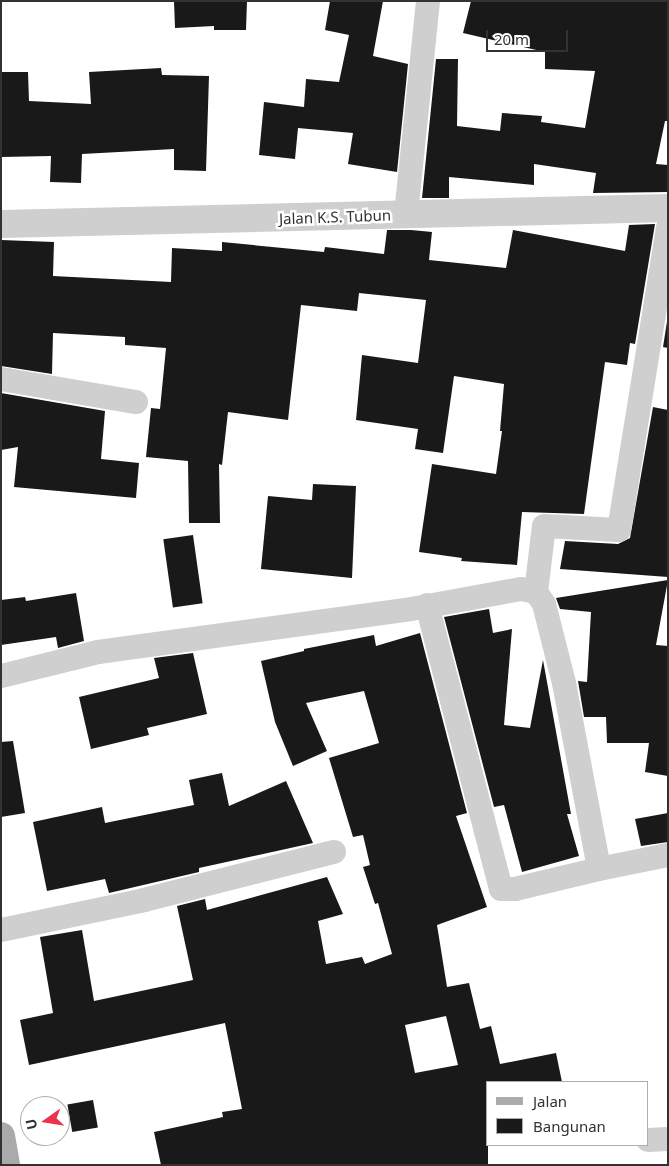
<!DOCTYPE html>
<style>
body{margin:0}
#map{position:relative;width:669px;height:1166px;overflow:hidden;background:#fff;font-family:"Noto Sans",sans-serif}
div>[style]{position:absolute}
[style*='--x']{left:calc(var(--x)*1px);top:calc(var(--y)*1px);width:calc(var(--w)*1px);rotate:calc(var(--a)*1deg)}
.building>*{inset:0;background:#191919;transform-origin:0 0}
.minor>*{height:24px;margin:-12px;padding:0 12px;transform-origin:12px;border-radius:12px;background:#cfcfcf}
.tertiary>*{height:28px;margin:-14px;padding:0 14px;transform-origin:14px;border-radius:14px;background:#cfcfcf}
.primary>*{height:28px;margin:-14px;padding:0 14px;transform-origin:14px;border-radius:14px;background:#aaa}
span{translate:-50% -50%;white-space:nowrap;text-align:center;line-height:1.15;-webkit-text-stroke:5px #fff;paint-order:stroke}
.street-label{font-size:15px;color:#323232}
.frame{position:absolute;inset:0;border:2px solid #323232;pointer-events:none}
.legend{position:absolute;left:486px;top:1081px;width:162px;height:65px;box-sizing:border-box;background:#fff;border:1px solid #adadad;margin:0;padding:6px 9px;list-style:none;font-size:15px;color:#323232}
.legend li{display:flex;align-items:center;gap:10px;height:25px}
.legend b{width:25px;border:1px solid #adadad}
.north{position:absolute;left:20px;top:1096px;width:50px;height:50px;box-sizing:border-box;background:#fff;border:1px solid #adadad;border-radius:50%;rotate:257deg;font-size:14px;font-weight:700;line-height:20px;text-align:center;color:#323232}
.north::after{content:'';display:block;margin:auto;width:18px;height:22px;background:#ea334c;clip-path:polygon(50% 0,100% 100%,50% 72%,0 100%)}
.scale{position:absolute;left:486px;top:30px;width:82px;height:22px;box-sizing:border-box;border:2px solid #323232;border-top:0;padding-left:6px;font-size:15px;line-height:18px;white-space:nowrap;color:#323232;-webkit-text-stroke:4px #fff;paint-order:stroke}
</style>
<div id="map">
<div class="building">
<div style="clip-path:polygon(174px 1px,247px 1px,246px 30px,214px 30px,214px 26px,175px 28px)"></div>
<div style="clip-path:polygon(330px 1px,383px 1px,373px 56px,408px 64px,397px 172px,348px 164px,353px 133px,298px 128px,295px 159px,259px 155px,264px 102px,304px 107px,306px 79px,339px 82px,349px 35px,325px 30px)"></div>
<div style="clip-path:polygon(471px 1px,668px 1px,668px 121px,665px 121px,656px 164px,668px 165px,668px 192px,593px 193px,596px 173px,534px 164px,534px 185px,449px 177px,449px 198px,422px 198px,436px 59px,458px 59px,457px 126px,500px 131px,502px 113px,542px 116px,541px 122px,585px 128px,595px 71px,545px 69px,545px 52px,463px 33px)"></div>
<div style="clip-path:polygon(161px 68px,162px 75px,209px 76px,206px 171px,174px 170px,174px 149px,82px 154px,81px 183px,50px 182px,51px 156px,1px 157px,1px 72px,28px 72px,29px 101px,91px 104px,89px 72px)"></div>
<div style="clip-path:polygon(655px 224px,635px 344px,630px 343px,627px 365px,605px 362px,584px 514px,522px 512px,517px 565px,461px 561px,462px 558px,419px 552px,432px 464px,496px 474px,502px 431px,500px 431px,504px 384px,454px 376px,443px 453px,415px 449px,418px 429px,356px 420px,362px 355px,418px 363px,426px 300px,359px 293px,357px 311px,301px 305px,288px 420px,228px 412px,222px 465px,219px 464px,220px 523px,189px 523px,188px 461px,146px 457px,151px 408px,160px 409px,166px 348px,125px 345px,125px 337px,53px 333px,52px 374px,1px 366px,1px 240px,54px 242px,53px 276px,171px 282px,172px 248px,222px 251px,222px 242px,324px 252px,325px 247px,384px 254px,387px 230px,411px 230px,432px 232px,429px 260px,506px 268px,513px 230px,625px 251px,629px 225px)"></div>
<div style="clip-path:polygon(668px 315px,668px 348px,663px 347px)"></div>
<div style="clip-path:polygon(1px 393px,105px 411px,101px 459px,139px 463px,136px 498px,14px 487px,18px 447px,1px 450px)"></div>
<div style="clip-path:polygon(653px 407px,668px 410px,668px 577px,560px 569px,565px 541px,618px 544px,630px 538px)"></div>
<div style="clip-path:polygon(313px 484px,356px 486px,352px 578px,261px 569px,268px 496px,312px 500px)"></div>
<div style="left:193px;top:535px;width:69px;height:30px;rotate:82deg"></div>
<div style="clip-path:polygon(668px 580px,656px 645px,668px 646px,668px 776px,645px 772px,649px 743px,607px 743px,606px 717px,584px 717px,578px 681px,587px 682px,591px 612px,560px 609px,556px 598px)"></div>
<div style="clip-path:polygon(76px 593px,84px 641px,58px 648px,56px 637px,1px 645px,1px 600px,25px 597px,26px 601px)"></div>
<div style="clip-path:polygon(489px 609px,493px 633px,512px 629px,504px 725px,530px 728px,543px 660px,571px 814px,567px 814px,579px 856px,522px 872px,504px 805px,494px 807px,444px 617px)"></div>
<div style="clip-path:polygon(evenodd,420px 633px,467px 813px,456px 816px,487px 907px,437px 925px,447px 987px,469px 983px,480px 1029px,491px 1026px,500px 1064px,556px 1053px,562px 1082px,488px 1082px,488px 1165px,161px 1165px,154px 1132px,223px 1117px,222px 1112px,242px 1109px,225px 1023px,29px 1065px,20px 1020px,53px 1013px,40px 937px,82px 930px,94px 1001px,193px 980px,177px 906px,205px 899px,207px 910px,327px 877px,343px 914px,318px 921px,326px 964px,362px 957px,365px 964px,392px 954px,378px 903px,375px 904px,363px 867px,370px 865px,363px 835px,353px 837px,329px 758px,379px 743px,364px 691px,306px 703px,327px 751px,293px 766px,275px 722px,261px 661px,304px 651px,304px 649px,374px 635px,376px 646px,420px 633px,446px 1016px,458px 1065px,415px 1073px,405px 1025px,446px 1016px)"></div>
<div style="clip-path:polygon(193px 653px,207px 714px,147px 728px,149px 735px,91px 749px,79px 697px,159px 678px,154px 658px)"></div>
<div style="clip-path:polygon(13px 741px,25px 813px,1px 817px,1px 742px)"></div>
<div style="clip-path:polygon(222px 773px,229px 806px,286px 781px,313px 843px,199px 868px,199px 872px,109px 893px,105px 879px,47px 891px,33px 822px,102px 807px,105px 823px,194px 805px,189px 780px)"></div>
<div style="clip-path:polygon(668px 813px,668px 842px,641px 846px,635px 819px)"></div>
<div style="left:93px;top:1100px;width:28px;height:26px;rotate:80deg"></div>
</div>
<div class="minor">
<div style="--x:406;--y:214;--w:214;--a:-84.1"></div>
<div style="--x:1;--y:379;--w:137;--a:9.7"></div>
<div style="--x:536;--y:592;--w:66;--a:-83.1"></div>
<div style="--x:544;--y:526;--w:75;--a:3.1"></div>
<div style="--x:619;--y:530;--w:306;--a:-80.8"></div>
<div style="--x:427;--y:605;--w:293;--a:75.4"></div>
<div style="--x:501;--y:889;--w:14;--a:0"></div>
<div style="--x:515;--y:889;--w:86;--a:-13.4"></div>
<div style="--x:1;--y:676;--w:100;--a:-13.9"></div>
<div style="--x:98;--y:652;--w:316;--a:-7.8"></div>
<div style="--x:411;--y:609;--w:112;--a:-10.3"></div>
<div style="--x:521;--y:589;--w:15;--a:11"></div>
<div style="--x:536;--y:592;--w:14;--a:56"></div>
<div style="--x:544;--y:604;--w:81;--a:75.8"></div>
<div style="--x:564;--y:683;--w:189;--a:79.3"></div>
<div style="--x:599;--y:869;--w:70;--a:-11.5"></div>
<div style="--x:1;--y:930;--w:146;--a:-11.8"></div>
<div style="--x:144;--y:900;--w:196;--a:-14.2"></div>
<div style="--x:648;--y:1140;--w:20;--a:-3"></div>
</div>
<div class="tertiary">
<div style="--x:1;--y:224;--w:667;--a:-1.37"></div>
</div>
<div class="primary">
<div style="--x:1;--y:1136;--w:29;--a:80"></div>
</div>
<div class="street-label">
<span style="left:335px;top:217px;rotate:-2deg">Jalan K.S. Tubun</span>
</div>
<div class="frame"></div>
<ul class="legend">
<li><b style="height:6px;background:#aaa"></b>Jalan</li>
<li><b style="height:14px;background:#191919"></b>Bangunan</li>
</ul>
<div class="north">U</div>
<div class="scale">20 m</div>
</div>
